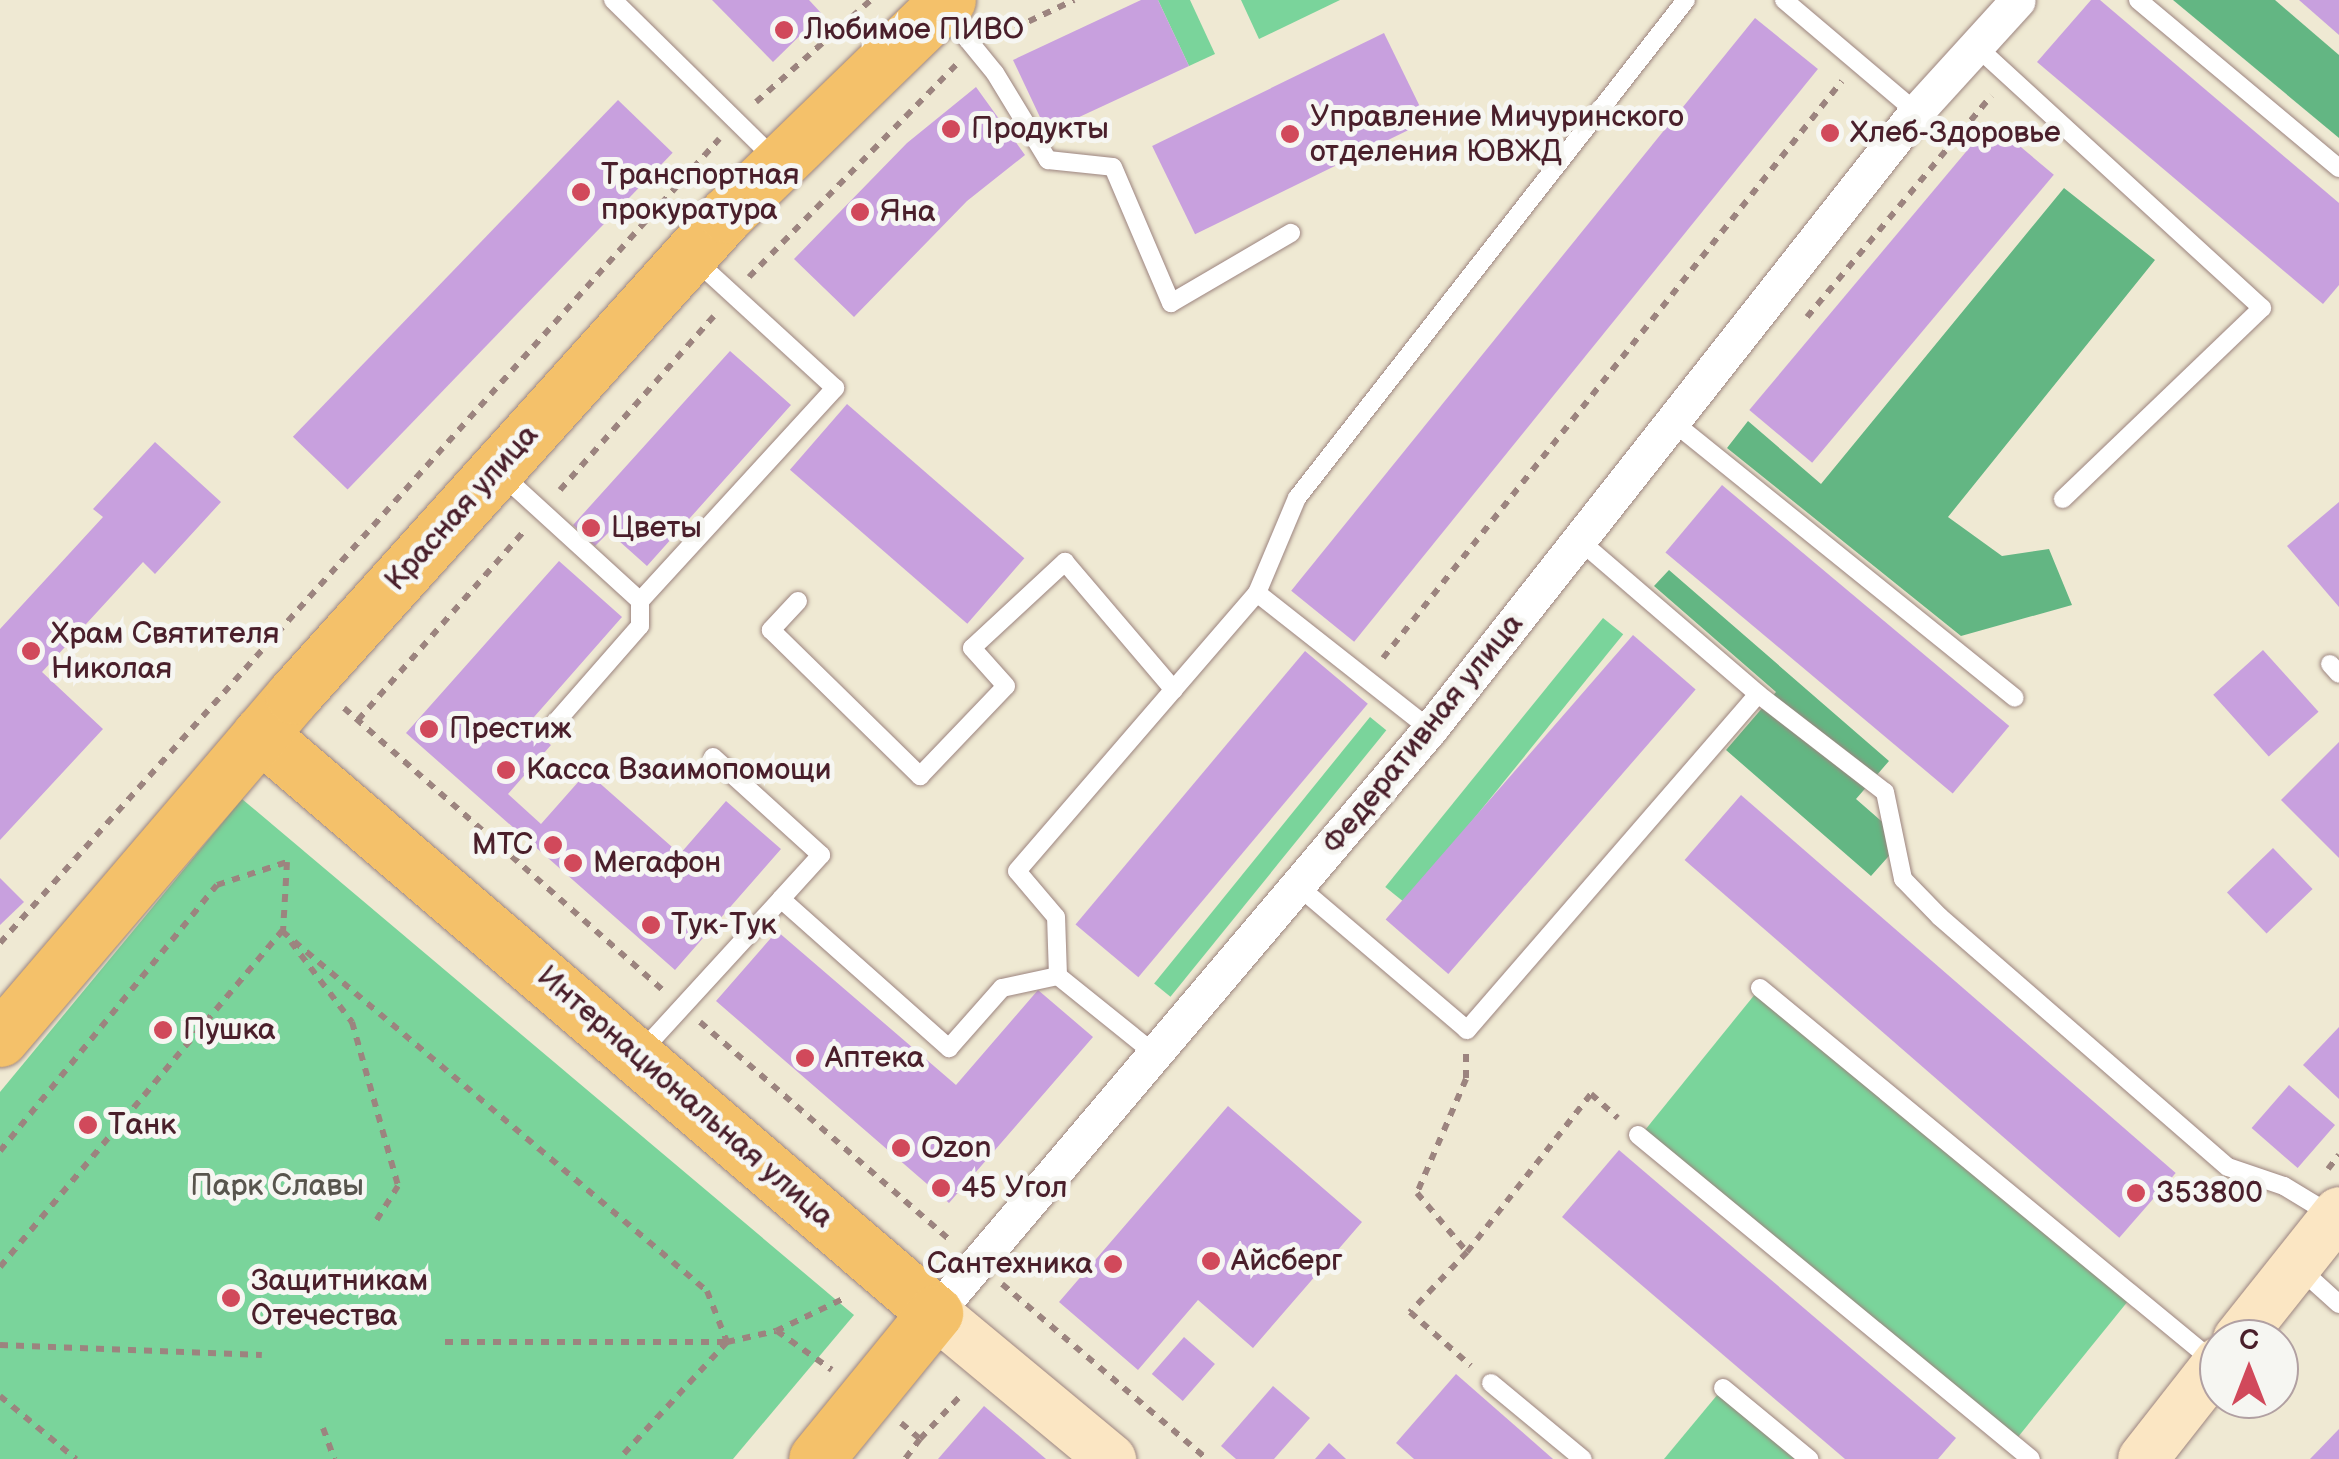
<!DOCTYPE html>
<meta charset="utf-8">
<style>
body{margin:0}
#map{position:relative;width:2339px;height:1459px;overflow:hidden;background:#efe9d3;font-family:"Balsamiq Sans",sans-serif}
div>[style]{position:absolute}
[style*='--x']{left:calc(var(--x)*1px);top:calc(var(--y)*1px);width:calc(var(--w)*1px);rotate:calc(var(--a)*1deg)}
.green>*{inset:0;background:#7ad49b;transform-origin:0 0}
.forest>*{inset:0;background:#63b683}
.building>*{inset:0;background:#c8a0de;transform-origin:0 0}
.path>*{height:6px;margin-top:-3px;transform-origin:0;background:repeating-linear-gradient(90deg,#9c847f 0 8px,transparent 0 16px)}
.roads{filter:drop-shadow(0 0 2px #9c847f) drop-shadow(0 0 2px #9c847f)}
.lane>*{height:18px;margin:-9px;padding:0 9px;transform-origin:9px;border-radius:9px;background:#fff}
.street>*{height:35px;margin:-17.5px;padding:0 17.5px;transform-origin:17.5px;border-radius:17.5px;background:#fff}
.secondary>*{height:50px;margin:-25px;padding:0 25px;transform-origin:25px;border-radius:25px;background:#fbe6c3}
.primary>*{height:55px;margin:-27.5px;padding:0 27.5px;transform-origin:27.5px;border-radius:27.5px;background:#f4c16a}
.dots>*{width:28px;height:28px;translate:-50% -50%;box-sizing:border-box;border:5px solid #f6f6f2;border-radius:50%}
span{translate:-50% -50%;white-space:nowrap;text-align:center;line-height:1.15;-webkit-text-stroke:10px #f6f6f2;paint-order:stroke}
.poi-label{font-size:30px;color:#4a1f2b}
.left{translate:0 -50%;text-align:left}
.right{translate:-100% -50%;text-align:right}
.street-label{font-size:30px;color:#4a1f2b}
.park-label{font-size:30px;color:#58554d}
.north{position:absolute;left:2199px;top:1319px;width:100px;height:100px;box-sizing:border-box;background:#f6f6f2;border:2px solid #b1a0a2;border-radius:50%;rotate:0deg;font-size:28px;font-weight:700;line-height:40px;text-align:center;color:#4a1f2b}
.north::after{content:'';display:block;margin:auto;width:35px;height:45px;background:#d1495b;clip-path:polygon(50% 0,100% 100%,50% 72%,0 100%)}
</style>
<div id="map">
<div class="green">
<div style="clip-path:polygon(1158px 0,1190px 0,1215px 54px,1189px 66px)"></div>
<div style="clip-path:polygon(1241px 0,1340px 0,1259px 39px)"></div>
<div style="left:1603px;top:618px;width:26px;height:346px;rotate:39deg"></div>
<div style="left:1370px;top:717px;width:21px;height:343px;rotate:39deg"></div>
<div style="clip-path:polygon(242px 799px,854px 1315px,733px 1459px,0 1459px,0 1092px)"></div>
<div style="left:1760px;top:988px;width:483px;height:191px;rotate:39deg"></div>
<div style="clip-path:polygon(1723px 1388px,1809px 1459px,1664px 1459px)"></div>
</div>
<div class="forest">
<div style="clip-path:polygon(2173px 0,2275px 0,2339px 55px,2339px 138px)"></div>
<div style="clip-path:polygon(2064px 188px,2155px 260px,1948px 517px,2002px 556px,2049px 549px,2072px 605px,1961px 636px,1727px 448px,1748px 421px,1821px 484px)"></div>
<div style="clip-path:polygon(1669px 570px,1889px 761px,1856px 799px,1903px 840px,1871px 876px,1726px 750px,1776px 692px,1654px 586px)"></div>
</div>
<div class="building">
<div style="clip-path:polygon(712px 0,809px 0,822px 14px,773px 62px)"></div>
<div style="clip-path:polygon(1141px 0,1158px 0,1189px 66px,1047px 132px,1013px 60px)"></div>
<div style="clip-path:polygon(2091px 0,2100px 0,2339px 203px,2339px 285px,2323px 304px,2037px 62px)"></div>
<div style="clip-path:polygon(2299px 0,2339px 0,2339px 35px)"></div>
<div style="left:1755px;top:18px;width:81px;height:737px;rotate:39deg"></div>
<div style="left:1384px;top:33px;width:98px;height:258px;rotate:64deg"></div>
<div style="clip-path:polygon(976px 87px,1025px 155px,967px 201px,854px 317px,794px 259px,907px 143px)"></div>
<div style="left:618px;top:100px;width:76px;height:468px;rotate:44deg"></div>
<div style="left:1991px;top:122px;width:82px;height:376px;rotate:40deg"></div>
<div style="clip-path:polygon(730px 351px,791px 405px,647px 566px,609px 532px,595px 546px,573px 525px)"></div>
<div style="left:847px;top:404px;width:235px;height:87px;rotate:41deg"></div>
<div style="clip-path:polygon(155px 442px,221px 502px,155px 574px,143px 562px,42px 672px,103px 729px,0 840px,0 629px,103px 517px,93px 509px)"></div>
<div style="left:1722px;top:485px;width:375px;height:88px;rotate:40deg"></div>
<div style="clip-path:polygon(2339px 502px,2339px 607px,2287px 546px)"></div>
<div style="clip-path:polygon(559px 561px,622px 617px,527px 725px,551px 745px,508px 794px,541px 824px,587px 772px,680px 854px,726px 801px,781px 849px,675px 970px,406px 733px)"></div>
<div style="left:1633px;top:635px;width:83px;height:377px;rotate:41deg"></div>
<div style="left:2263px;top:650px;width:83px;height:67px;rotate:48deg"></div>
<div style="left:1305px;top:651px;width:82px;height:357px;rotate:40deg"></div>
<div style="clip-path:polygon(2339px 742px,2339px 858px,2281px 800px)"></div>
<div style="left:1741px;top:795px;width:576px;height:86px;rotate:41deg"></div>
<div style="left:2273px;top:848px;width:57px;height:64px;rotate:46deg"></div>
<div style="clip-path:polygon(0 878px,24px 902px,0 925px)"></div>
<div style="clip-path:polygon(777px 931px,956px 1085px,1038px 990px,1093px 1037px,949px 1203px,716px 1001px)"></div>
<div style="clip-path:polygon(2339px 1027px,2339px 1099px,2303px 1065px)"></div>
<div style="left:2289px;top:1085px;width:61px;height:57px;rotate:41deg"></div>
<div style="clip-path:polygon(1228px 1106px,1362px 1222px,1253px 1348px,1198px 1300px,1138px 1370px,1059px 1302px)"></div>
<div style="clip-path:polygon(1619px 1150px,1956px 1438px,1938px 1459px,1845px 1459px,1562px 1217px)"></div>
<div style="left:1184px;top:1337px;width:41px;height:49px;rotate:41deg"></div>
<div style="clip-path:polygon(1456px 1374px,1553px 1459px,1414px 1459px,1396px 1443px)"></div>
<div style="clip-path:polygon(1273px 1386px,1310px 1418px,1274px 1459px,1236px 1459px,1221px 1446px)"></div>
<div style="clip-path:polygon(984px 1406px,1046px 1459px,938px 1459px)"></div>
<div style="clip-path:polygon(2339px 1429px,2339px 1459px,2310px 1459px)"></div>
<div style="clip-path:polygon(1329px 1443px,1346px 1459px,1315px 1459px)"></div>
</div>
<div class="path">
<div style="--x:1000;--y:35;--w:82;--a:-25.3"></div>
<div style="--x:756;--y:102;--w:154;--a:-41.6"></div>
<div style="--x:749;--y:277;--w:298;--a:-45.7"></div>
<div style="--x:1807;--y:317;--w:288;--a:-50.2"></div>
<div style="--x:560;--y:490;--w:232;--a:-48.5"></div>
<div style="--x:1383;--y:658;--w:737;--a:-51.5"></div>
<div style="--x:344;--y:708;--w:427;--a:41.5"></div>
<div style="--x:358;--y:720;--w:253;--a:-48.7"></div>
<div style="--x:291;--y:942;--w:101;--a:52.7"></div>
<div style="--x:352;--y:1022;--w:170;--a:74.3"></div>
<div style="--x:398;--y:1186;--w:41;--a:122.2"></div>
<div style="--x:0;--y:943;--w:1079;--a:-48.19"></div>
<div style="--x:700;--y:1022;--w:333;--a:41.1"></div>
<div style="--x:1466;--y:1054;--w:25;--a:90"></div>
<div style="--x:1466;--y:1079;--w:124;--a:113.3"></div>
<div style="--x:1417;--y:1193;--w:77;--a:49.7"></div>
<div style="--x:1467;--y:1252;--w:201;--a:-51.9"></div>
<div style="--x:1591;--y:1094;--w:36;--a:42"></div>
<div style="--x:0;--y:1151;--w:343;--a:-50.8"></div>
<div style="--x:217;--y:885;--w:74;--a:-18.2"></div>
<div style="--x:287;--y:862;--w:70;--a:93.3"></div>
<div style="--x:2328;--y:1169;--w:18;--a:-52"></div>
<div style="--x:1467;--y:1252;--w:83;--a:133.5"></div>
<div style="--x:1410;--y:1312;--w:81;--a:41.5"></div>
<div style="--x:0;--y:1267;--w:439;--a:-50"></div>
<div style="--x:282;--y:931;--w:557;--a:40.27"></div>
<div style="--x:707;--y:1291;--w:55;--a:68.6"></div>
<div style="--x:727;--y:1342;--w:159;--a:132.7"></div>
<div style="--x:1002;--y:1284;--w:270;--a:40.5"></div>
<div style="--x:777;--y:1331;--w:67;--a:35.3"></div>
<div style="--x:445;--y:1342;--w:282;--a:0"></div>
<div style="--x:727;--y:1342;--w:50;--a:-12.7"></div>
<div style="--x:776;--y:1331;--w:76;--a:-25.6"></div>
<div style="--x:0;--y:1345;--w:262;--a:2.2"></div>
<div style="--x:0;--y:1396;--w:99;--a:39.7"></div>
<div style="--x:901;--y:1423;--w:25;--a:40"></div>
<div style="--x:920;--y:1439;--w:25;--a:127"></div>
<div style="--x:323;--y:1428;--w:33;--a:70"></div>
<div style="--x:920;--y:1439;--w:63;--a:-46.9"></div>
</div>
<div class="roads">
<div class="lane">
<div style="--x:613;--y:0;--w:227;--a:44.5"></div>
<div style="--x:1784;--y:0;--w:173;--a:40.3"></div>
<div style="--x:2138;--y:0;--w:262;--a:39.9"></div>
<div style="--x:946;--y:13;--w:77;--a:50.8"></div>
<div style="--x:995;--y:73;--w:102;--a:58.7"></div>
<div style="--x:1048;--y:160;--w:65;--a:6.1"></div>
<div style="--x:1113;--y:167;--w:148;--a:66.9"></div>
<div style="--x:1171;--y:303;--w:139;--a:-30.3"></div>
<div style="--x:1976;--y:46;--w:388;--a:42.5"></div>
<div style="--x:2262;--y:308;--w:276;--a:136.2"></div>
<div style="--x:1673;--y:422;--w:439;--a:38.9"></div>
<div style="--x:500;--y:473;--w:190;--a:42.4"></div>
<div style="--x:640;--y:601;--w:289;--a:-47.5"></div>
<div style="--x:835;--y:388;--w:191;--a:-137.5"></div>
<div style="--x:1257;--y:593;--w:103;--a:-67.2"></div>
<div style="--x:1297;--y:498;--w:632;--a:-52.01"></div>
<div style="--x:798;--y:601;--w:40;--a:133"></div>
<div style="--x:771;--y:630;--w:209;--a:44.4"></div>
<div style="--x:920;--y:776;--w:124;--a:-46.3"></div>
<div style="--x:1006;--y:686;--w:51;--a:-131.8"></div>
<div style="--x:972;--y:648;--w:127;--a:-42.8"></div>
<div style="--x:1065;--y:562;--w:168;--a:49.6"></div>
<div style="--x:2330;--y:664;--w:13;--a:48"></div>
<div style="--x:1758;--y:694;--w:160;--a:37.7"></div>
<div style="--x:1885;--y:792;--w:89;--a:78.3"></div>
<div style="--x:1903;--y:879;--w:53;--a:45.8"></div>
<div style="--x:1940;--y:917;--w:381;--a:41"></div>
<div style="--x:2228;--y:1167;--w:59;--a:18.7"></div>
<div style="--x:2284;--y:1186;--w:54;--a:31.3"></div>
<div style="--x:555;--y:723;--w:129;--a:-48.8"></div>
<div style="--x:640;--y:626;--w:25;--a:-90"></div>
<div style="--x:713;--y:757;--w:146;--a:42.2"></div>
<div style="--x:821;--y:855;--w:59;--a:132.3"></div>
<div style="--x:1298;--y:886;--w:222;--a:40.4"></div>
<div style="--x:1467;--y:1030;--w:444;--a:-49.1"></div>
<div style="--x:1758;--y:694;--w:236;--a:-139.3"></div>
<div style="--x:1760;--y:988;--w:587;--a:39.47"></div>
<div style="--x:640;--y:1053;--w:209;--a:-47.5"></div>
<div style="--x:781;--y:899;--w:225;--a:41.6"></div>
<div style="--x:949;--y:1048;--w:80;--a:-48.5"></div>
<div style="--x:1002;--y:988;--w:57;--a:-12.1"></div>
<div style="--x:1155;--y:1054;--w:124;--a:-141.2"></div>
<div style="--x:1058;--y:976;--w:59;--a:-91.9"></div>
<div style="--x:1056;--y:917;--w:60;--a:-130.3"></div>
<div style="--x:1017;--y:871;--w:367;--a:-49.2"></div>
<div style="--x:1257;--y:593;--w:220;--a:38.2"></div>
<div style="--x:1638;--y:1135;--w:509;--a:39.5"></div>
<div style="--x:2298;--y:1267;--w:55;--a:42.1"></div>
<div style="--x:1491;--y:1383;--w:119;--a:39.6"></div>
<div style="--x:1723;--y:1388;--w:112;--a:39.5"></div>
</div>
<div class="street">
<div style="--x:935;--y:1313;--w:766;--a:-49.72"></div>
<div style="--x:1430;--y:729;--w:785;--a:-51.77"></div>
<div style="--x:1916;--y:112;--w:151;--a:-47.7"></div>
</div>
<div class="secondary">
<div style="--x:935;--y:1313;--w:229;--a:39.7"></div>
<div style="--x:2238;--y:1339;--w:162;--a:-51.5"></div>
<div style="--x:2143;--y:1459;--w:123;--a:-51.9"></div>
</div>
<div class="primary">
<div style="--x:260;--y:734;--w:889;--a:40.62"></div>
<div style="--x:935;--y:1313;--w:188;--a:129.2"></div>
<div style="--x:0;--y:1039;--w:451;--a:-49.5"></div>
<div style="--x:293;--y:696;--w:647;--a:-48.01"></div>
<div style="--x:726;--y:215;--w:309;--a:-44.1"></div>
</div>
</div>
<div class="dots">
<div style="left:784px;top:30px;background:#d1495b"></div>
<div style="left:951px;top:129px;background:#d1495b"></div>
<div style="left:1830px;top:133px;background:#d1495b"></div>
<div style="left:1290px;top:134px;background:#d1495b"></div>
<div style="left:581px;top:192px;background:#d1495b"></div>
<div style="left:860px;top:212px;background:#d1495b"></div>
<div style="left:591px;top:528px;background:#d1495b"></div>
<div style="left:31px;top:651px;background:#d1495b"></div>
<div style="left:429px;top:729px;background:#d1495b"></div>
<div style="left:506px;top:770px;background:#d1495b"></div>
<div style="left:553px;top:845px;background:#d1495b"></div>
<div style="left:573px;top:863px;background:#d1495b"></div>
<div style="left:651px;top:925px;background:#d1495b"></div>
<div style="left:163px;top:1030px;background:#d1495b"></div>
<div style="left:805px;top:1058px;background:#d1495b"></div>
<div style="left:88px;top:1125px;background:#d1495b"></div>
<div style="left:901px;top:1148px;background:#d1495b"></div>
<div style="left:941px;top:1188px;background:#d1495b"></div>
<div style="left:2136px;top:1193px;background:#d1495b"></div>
<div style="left:1211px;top:1261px;background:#d1495b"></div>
<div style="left:1113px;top:1264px;background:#d1495b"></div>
<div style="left:231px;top:1298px;background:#d1495b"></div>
</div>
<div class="poi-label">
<span class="left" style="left:804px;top:30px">Любимое ПИВО</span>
<span class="left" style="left:1310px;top:134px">Управление Мичуринского<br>отделения ЮВЖД</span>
<span class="left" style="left:971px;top:129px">Продукты</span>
<span class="left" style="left:1850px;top:133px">Хлеб-Здоровье</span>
<span class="left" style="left:601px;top:192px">Транспортная<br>прокуратура</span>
<span class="left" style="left:880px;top:212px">Яна</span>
<span class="left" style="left:611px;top:528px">Цветы</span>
<span class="left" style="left:51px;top:651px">Храм Святителя<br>Николая</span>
<span class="left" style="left:449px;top:729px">Престиж</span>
<span class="left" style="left:526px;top:770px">Касса Взаимопомощи</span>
<span class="right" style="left:533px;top:845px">МТС</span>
<span class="left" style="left:593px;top:863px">Мегафон</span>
<span class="left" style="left:671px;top:925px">Тук-Тук</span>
<span class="left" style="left:183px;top:1030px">Пушка</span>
<span class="left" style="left:825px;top:1058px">Аптека</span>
<span class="left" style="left:108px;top:1125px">Танк</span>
<span class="left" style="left:921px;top:1148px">Ozon</span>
<span class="left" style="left:961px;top:1188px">45 Угол</span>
<span class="left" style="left:2156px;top:1193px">353800</span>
<span class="left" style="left:1231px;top:1261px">Айсберг</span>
<span class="right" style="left:1093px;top:1264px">Сантехника</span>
<span class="left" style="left:251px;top:1298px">Защитникам<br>Отечества</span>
</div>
<div class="street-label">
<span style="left:462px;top:508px;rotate:-48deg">Красная улица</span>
<span style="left:1423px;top:734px;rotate:-51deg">Федеративная улица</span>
<span style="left:685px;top:1097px;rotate:41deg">Интернациональная улица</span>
</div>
<div class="park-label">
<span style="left:277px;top:1186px">Парк Славы</span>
</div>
<div class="north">С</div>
</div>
